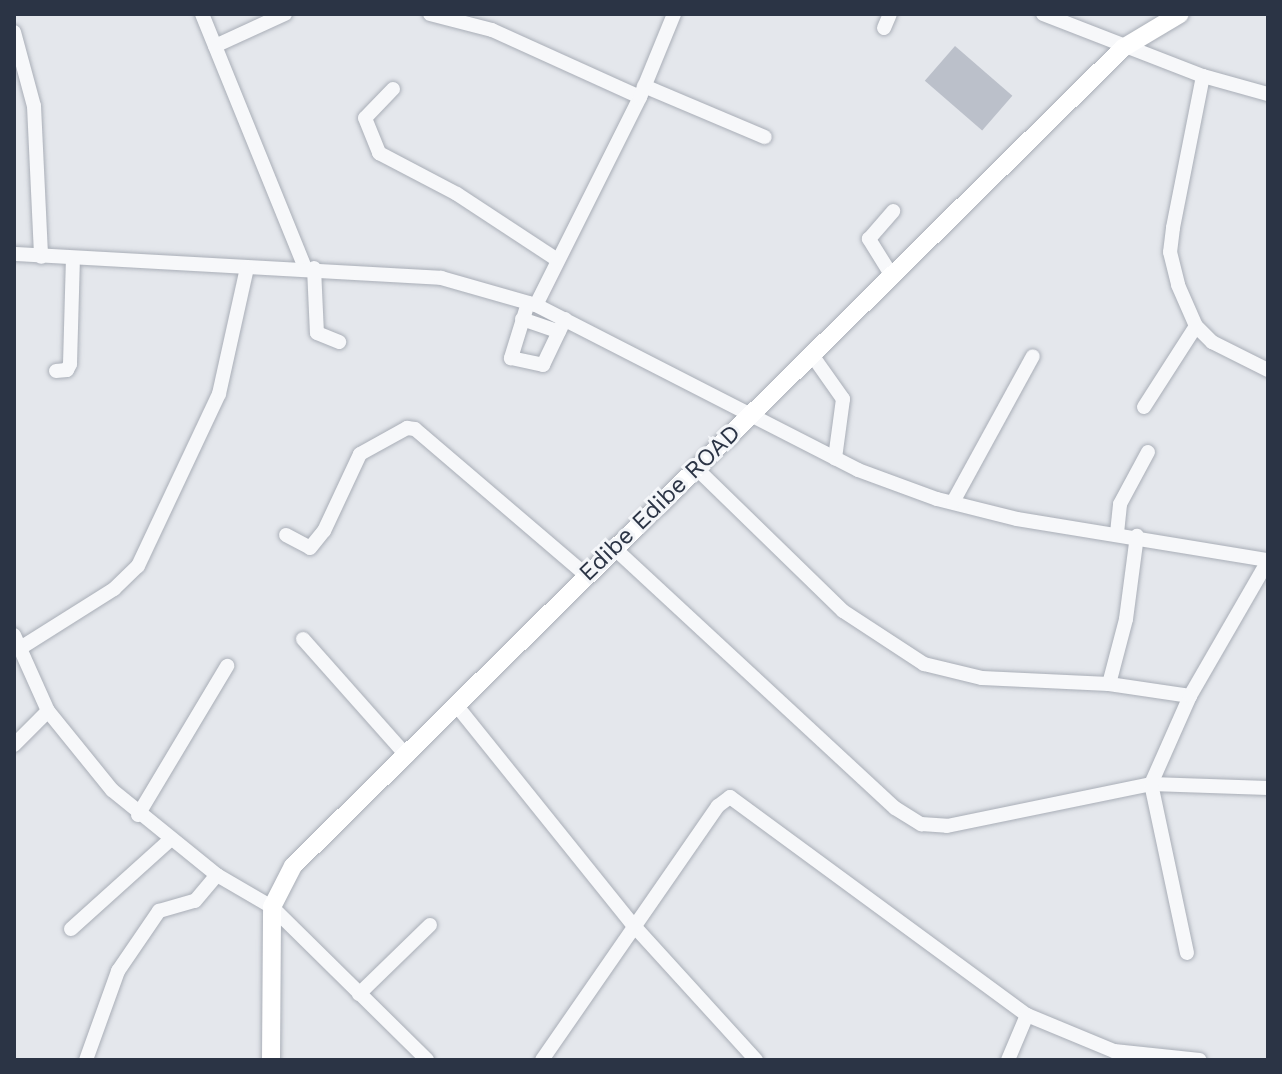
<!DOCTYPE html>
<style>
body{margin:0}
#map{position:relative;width:1282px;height:1074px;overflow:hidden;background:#e4e7ec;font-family:"Work Sans",sans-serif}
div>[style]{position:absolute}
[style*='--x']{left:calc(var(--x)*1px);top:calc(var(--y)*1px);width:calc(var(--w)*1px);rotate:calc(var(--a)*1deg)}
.building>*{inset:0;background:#bbc0ca;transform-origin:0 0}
.roads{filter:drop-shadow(0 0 2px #a9aeb7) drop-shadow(0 0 2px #a9aeb7)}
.minor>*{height:14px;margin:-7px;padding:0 7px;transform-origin:7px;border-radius:7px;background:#f7f8fa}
.major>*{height:18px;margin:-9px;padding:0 9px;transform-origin:9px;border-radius:9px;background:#fff}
span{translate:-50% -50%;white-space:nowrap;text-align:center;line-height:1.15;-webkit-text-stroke:6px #f4f6f9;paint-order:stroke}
.street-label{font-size:24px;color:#2b3445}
.frame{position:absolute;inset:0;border:16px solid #2b3445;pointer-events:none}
</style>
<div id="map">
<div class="building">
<div style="left:955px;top:46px;width:76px;height:46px;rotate:41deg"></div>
</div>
<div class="roads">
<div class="minor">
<div style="--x:202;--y:14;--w:274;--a:67.9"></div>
<div style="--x:430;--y:14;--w:64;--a:14.5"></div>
<div style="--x:492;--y:30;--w:162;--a:24.4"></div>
<div style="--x:1043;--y:14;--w:172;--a:21.2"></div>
<div style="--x:1203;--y:76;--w:67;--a:15.5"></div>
<div style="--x:884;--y:28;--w:15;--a:-67"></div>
<div style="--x:14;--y:32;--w:77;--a:74.9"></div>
<div style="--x:34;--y:106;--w:151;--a:87.3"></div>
<div style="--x:215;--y:46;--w:77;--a:-24.6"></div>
<div style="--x:1203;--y:76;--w:155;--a:101.2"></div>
<div style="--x:1173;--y:228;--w:24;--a:97"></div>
<div style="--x:1170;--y:252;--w:34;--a:76"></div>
<div style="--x:1178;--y:285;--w:45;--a:66.3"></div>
<div style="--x:1196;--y:326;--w:23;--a:45"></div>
<div style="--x:1212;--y:342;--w:63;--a:26.6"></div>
<div style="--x:644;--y:86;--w:131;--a:22.9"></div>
<div style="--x:393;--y:89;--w:40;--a:134"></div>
<div style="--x:365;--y:118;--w:38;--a:68"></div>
<div style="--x:379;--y:153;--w:88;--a:27.7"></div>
<div style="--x:457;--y:194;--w:118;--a:33.3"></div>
<div style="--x:14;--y:254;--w:428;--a:3.2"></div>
<div style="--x:441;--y:278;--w:99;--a:15.9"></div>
<div style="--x:536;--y:305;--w:362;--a:27.1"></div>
<div style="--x:858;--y:470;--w:84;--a:20.2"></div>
<div style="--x:937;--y:499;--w:82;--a:14"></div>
<div style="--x:1017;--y:519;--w:254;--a:9.3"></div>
<div style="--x:314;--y:268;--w:65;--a:87.4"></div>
<div style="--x:317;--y:333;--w:24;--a:22"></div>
<div style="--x:892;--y:276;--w:44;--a:-121.9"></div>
<div style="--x:869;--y:239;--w:37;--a:-49"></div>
<div style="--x:528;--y:303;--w:58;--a:107.2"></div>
<div style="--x:511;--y:358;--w:33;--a:12"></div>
<div style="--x:543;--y:365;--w:51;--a:-64.4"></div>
<div style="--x:536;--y:305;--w:233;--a:-63.4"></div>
<div style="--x:640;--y:97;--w:90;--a:-67.7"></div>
<div style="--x:522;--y:319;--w:39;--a:19"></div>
<div style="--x:812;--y:355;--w:54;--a:54.8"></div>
<div style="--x:843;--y:399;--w:60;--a:97.7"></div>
<div style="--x:56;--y:371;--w:11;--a:-5"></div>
<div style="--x:67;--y:370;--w:7;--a:-63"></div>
<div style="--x:70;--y:364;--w:105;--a:-88.4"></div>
<div style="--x:1144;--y:407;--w:96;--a:-57.3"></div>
<div style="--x:696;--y:468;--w:205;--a:44.2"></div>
<div style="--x:843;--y:611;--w:97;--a:33.2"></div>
<div style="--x:924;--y:664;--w:60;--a:13.6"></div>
<div style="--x:982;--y:678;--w:127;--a:2.7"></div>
<div style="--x:1109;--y:684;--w:82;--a:8.4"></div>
<div style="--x:953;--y:502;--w:166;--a:-61.3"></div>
<div style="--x:1117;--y:533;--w:29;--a:-84"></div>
<div style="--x:1120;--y:504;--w:59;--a:-61.7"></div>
<div style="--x:286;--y:535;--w:27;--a:28"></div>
<div style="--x:310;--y:548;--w:22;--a:-51"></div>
<div style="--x:324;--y:531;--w:85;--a:-64.9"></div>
<div style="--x:360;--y:454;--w:54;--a:-29"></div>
<div style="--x:407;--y:428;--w:8;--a:7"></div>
<div style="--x:415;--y:429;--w:223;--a:40.5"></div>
<div style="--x:613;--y:547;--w:384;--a:42.8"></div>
<div style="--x:895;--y:808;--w:31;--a:32"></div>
<div style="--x:921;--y:824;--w:26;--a:4"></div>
<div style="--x:947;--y:826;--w:208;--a:-11.6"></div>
<div style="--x:1151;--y:784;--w:117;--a:2"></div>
<div style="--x:14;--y:635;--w:83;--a:65.9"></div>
<div style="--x:48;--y:711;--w:102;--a:51"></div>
<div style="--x:112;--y:790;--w:135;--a:39"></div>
<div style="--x:217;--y:875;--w:64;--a:30.2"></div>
<div style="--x:272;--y:907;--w:218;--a:44.6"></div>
<div style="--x:303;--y:639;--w:157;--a:48.4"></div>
<div style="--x:22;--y:647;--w:109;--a:-32.2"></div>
<div style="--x:114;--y:589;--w:33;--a:-44"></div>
<div style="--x:138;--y:566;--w:190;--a:-64.8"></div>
<div style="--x:219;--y:394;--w:129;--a:-77.5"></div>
<div style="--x:1109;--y:684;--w:67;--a:-75.3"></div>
<div style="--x:1126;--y:619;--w:84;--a:-82.5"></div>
<div style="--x:457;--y:706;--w:284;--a:51.2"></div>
<div style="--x:635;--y:927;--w:180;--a:47.7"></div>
<div style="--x:14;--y:745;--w:48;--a:-45"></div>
<div style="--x:138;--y:815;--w:174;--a:-59.1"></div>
<div style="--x:71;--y:929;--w:133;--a:-42"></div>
<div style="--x:1187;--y:953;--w:173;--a:-102"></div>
<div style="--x:1151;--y:784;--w:96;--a:-66.1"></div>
<div style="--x:1190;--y:696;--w:156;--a:-60"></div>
<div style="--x:359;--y:994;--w:99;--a:-44.2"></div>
<div style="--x:86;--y:1060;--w:95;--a:-70.2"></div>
<div style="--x:118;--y:971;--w:73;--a:-55.7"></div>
<div style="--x:159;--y:911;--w:37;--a:-16"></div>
<div style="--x:195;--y:901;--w:34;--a:-50"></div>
<div style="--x:542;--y:1060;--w:309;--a:-55.3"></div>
<div style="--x:718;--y:806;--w:15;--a:-37"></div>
<div style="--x:730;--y:797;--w:368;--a:36.3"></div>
<div style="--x:1027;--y:1015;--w:94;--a:22.5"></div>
<div style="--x:1114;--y:1051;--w:86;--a:6"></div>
<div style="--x:1008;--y:1060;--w:49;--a:-67.1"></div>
</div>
<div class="major">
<div style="--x:271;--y:1060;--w:153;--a:-89.6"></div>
<div style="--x:272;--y:907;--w:46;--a:-62.9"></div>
<div style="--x:293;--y:866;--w:1165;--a:-44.58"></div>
<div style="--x:1123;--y:48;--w:66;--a:-30.8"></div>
</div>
</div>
<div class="street-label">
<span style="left:660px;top:503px;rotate:-44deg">Edibe Edibe ROAD</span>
</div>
<div class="frame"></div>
</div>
